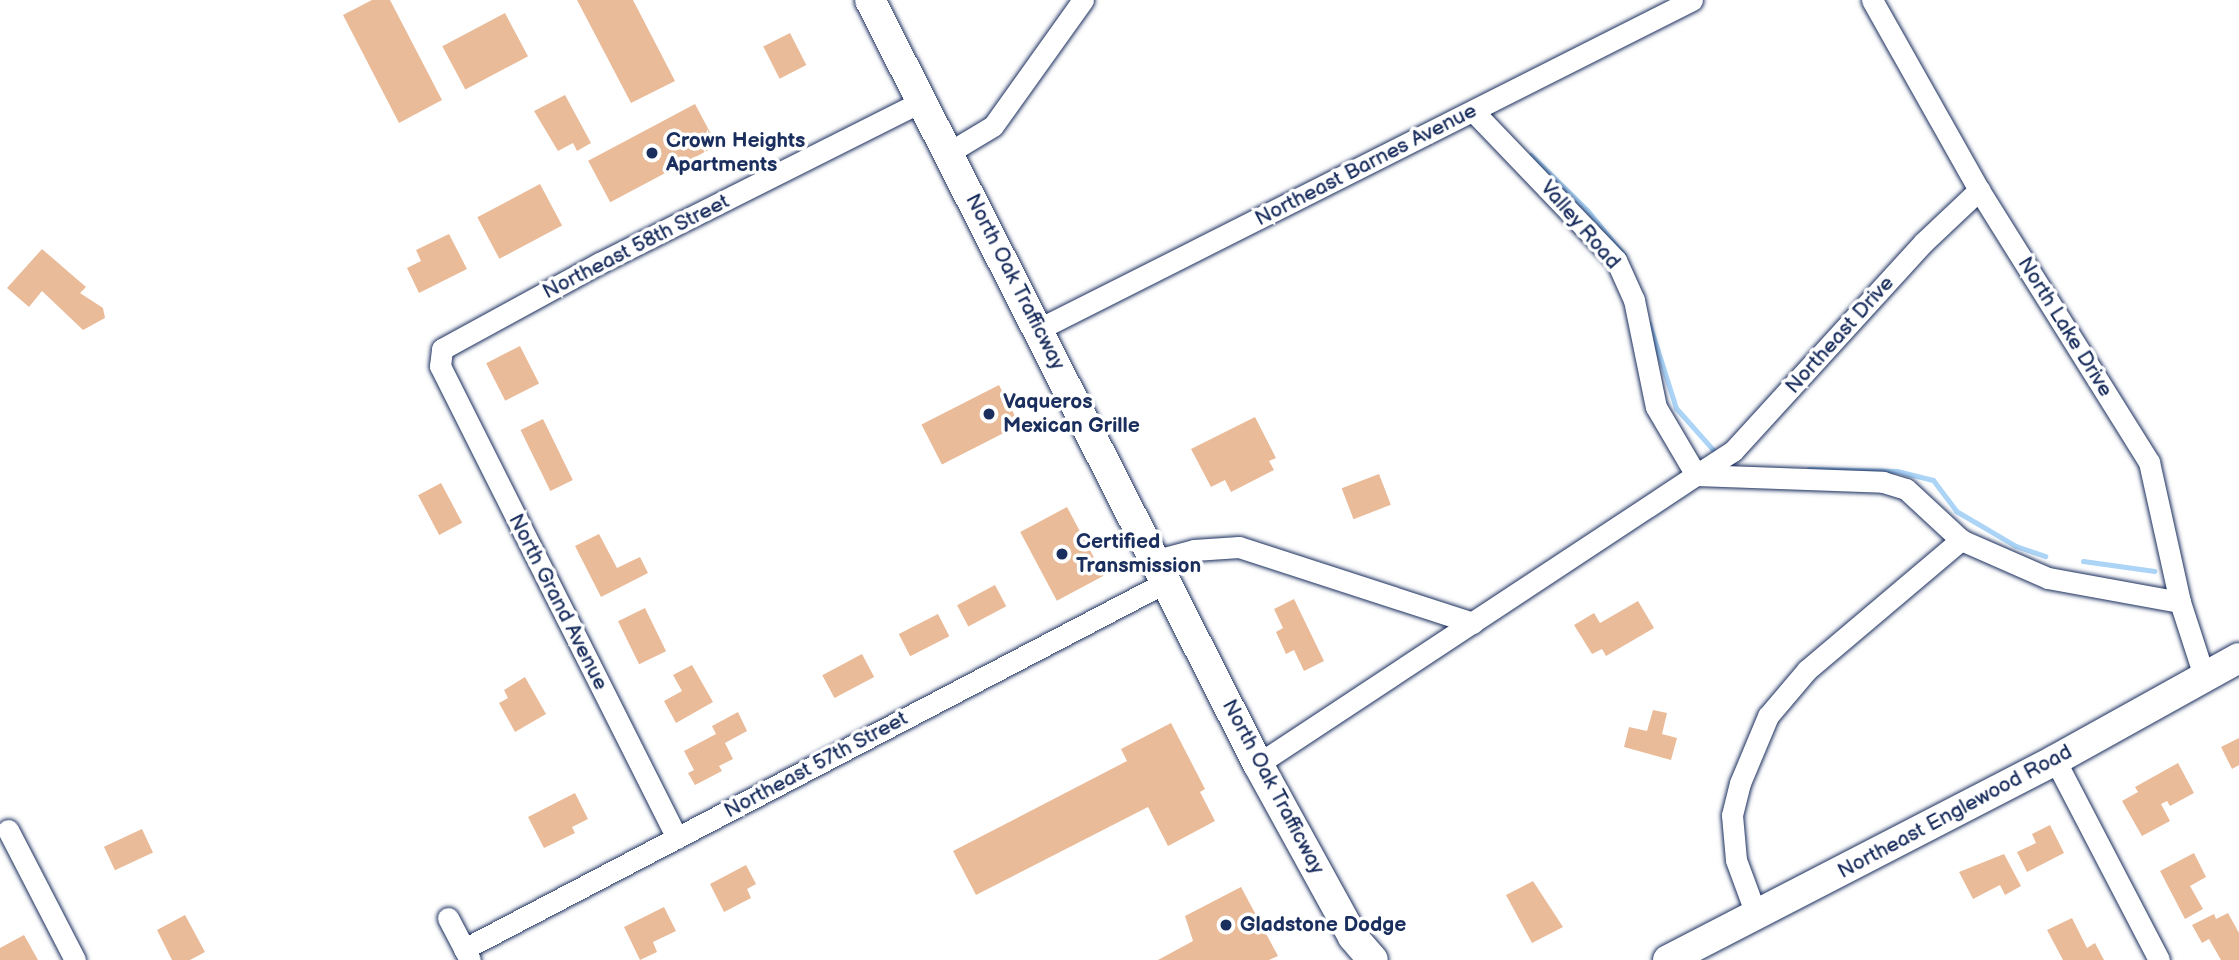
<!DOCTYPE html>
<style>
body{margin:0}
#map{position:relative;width:2239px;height:960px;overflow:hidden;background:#fff;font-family:"Balsamiq Sans",sans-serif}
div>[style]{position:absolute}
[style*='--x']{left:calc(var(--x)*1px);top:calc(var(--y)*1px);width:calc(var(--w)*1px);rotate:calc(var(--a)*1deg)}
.stream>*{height:5px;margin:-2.5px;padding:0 2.5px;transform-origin:2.5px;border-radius:2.5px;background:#abd4f6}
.building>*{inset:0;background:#e9bb99;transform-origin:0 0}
.roads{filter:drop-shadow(0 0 2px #1b2f5e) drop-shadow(0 0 2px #1b2f5e)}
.minor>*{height:21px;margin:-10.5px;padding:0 10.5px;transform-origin:10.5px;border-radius:10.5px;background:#fff}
.secondary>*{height:30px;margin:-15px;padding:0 15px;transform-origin:15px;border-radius:15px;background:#fff}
.dots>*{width:19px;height:19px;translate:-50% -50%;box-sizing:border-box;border:4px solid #fff;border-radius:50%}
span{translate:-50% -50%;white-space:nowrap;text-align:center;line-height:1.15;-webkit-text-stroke:7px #fff;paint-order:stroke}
.poi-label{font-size:21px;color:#1b2f5e;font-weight:700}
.left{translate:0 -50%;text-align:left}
.street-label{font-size:21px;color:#1b2f5e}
</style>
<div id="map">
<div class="stream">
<div style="--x:1531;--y:155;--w:78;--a:44.5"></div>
<div style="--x:1587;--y:210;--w:58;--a:50.6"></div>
<div style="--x:1649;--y:323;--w:89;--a:72.4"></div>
<div style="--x:1676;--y:408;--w:59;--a:48.4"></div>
<div style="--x:1809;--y:469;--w:88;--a:1.3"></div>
<div style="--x:1897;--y:471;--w:37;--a:14"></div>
<div style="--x:1933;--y:480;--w:39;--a:53"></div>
<div style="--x:1956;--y:511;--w:69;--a:30.3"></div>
<div style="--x:2016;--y:546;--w:31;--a:19"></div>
<div style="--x:2083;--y:561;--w:72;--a:8"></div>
</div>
<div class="building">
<div style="clip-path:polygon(372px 0,390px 0,442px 100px,399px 123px,343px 15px)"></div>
<div style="clip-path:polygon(577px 0,633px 0,675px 81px,631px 103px)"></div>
<div style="left:505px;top:13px;width:49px;height:71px;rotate:62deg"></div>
<div style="left:790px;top:33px;width:36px;height:30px;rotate:63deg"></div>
<div style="clip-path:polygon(565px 95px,591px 143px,577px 151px,573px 143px,558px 151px,534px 111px)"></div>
<div style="left:695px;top:104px;width:47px;height:121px;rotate:62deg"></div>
<div style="left:540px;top:184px;width:47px;height:71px;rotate:62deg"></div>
<div style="clip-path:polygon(449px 234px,467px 269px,419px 293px,407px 268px,421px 261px,416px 250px)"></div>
<div style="clip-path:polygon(42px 249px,86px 287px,80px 293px,103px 308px,105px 318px,83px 330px,42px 291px,29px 307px,7px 288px)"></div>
<div style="left:520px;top:346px;width:42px;height:38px;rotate:63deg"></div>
<div style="left:999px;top:385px;width:45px;height:87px;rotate:63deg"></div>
<div style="clip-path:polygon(1255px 417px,1276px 458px,1269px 461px,1274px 470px,1231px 492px,1225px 480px,1211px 487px,1191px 449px)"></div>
<div style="left:543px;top:419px;width:68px;height:25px;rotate:64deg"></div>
<div style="left:1379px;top:474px;width:33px;height:40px;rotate:69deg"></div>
<div style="left:441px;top:483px;width:45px;height:26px;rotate:62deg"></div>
<div style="left:1067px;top:507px;width:78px;height:53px;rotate:62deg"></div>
<div style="clip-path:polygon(599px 534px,617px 568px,640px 557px,648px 573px,601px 597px,575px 546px)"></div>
<div style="left:995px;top:585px;width:24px;height:43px;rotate:62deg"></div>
<div style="clip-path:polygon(1294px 599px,1324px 661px,1304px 671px,1294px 650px,1286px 654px,1276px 632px,1283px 628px,1274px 609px)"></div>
<div style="clip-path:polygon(1638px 601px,1654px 628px,1606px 656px,1602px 649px,1592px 654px,1574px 625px,1594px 613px,1600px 623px)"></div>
<div style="left:645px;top:608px;width:48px;height:30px;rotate:64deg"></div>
<div style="left:938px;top:614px;width:25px;height:44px;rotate:63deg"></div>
<div style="left:862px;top:654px;width:26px;height:45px;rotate:62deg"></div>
<div style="clip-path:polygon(692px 665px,713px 702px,676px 723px,664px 701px,682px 691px,673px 675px)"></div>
<div style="clip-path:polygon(525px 677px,546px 714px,515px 732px,499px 703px,508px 698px,504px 690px)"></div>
<div style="clip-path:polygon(1653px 710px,1667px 713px,1662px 734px,1677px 738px,1671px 760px,1624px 747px,1629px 727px,1647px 731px)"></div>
<div style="clip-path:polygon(738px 712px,747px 731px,725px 743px,733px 759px,719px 766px,722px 771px,695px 785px,688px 773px,694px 770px,684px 751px,716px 734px,712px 726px)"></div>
<div style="clip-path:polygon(1171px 723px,1205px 789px,1200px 792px,1215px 821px,1168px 846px,1148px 807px,976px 895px,953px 851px,1127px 761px,1121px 749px)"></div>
<div style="clip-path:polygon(2239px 738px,2239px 765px,2232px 769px,2221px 747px)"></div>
<div style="clip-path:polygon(2178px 763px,2194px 793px,2170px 806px,2167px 801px,2161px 804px,2170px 821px,2142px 836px,2122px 801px,2138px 792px,2135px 787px)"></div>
<div style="clip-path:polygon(575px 793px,588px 819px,572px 827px,575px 833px,544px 848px,528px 817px)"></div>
<div style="clip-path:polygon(2050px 825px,2064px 853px,2027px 872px,2017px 852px,2036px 843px,2032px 834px)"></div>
<div style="left:142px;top:829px;width:26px;height:42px;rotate:65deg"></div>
<div style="clip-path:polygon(2194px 853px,2206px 877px,2190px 886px,2203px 909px,2185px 919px,2160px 871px)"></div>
<div style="clip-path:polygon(2004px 854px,2021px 886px,2005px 895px,2000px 885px,1973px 899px,1959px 872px)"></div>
<div style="clip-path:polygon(746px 865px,756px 884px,747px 889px,751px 898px,724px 912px,710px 884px)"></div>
<div style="clip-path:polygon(1533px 881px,1563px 927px,1532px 943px,1506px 895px)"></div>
<div style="clip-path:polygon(1241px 887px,1278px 956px,1269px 960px,1158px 960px,1193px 941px,1185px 916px)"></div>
<div style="clip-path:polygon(664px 907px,676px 931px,653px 942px,657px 952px,640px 960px,624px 927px)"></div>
<div style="clip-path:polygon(2228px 913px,2239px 933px,2239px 960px,2221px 960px,2209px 939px,2202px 943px,2192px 925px,2214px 914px,2216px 919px)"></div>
<div style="clip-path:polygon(185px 915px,205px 952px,190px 960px,172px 960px,157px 930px)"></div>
<div style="clip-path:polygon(2072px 918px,2087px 948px,2095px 943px,2104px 960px,2063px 960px,2047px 930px)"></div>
<div style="clip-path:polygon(24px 935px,38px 960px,0 960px,0 948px)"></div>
</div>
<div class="roads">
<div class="minor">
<div style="--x:1872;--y:0;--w:218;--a:60.6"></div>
<div style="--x:1979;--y:190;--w:321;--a:58"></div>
<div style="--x:2149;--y:462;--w:143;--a:77.5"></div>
<div style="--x:2180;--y:602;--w:78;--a:72"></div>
<div style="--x:1473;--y:111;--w:207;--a:46.2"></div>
<div style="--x:1616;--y:260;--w:44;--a:65.8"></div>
<div style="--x:1634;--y:300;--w:109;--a:78.4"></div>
<div style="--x:1656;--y:407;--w:79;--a:59.5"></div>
<div style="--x:1696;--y:475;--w:44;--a:-33"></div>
<div style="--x:1733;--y:451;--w:283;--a:-47.6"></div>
<div style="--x:1924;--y:242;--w:76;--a:-43.4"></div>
<div style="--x:948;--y:153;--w:52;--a:-31"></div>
<div style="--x:993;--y:126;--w:155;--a:-54.5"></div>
<div style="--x:1039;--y:329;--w:731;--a:-26.74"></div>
<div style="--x:1157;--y:560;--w:38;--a:-15"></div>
<div style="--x:1194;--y:550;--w:45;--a:-3.8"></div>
<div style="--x:1239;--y:547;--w:246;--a:18"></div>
<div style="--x:2055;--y:760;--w:225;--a:62.5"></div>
<div style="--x:1258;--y:764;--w:525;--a:-33.42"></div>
<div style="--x:1696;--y:475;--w:187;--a:2.1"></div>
<div style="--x:1883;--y:482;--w:24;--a:17"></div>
<div style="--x:1906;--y:489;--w:75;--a:42.8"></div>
<div style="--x:1961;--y:540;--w:95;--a:23.6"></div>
<div style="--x:2048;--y:578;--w:134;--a:10.3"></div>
<div style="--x:8;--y:830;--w:146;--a:62.7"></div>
<div style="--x:677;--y:838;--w:528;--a:-116.66"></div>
<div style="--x:440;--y:366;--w:17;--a:-83"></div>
<div style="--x:442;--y:349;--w:180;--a:-28.6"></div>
<div style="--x:600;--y:263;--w:360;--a:-26.7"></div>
<div style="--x:1757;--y:917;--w:61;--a:-110.2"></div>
<div style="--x:1736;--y:860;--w:45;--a:-95.1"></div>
<div style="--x:1732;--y:815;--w:33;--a:-76"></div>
<div style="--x:1740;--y:783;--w:73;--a:-67.3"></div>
<div style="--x:1768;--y:716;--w:60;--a:-49.7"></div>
<div style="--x:1807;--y:670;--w:202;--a:-40.2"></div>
<div style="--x:448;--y:918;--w:47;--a:62.4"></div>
<div style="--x:464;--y:949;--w:794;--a:-27.6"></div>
</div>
<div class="secondary">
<div style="--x:870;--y:0;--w:857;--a:63.08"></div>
<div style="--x:1258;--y:764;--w:197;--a:61.2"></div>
<div style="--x:1353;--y:937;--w:30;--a:49"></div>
<div style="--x:1668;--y:960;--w:436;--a:-27.3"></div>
<div style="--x:2055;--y:760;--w:210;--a:-29"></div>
</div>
</div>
<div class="dots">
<div style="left:652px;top:153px;background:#1b2f5e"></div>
<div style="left:989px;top:414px;background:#1b2f5e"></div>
<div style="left:1062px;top:554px;background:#1b2f5e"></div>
<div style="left:1226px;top:925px;background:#1b2f5e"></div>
</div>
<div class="poi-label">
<span class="left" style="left:666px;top:153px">Crown Heights<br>Apartments</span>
<span class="left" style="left:1003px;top:414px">Vaqueros<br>Mexican Grille</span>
<span class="left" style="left:1076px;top:554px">Certified<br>Transmission</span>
<span class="left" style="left:1240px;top:925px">Gladstone Dodge</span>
</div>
<div class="street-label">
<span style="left:1366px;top:165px;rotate:-27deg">Northeast Barnes Avenue</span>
<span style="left:1580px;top:225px;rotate:49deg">Valley Road</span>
<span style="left:636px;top:247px;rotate:-27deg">Northeast 58th Street</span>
<span style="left:1015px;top:282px;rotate:63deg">North Oak Trafficway</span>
<span style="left:2065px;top:327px;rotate:58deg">North Lake Drive</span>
<span style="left:1840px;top:335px;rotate:-48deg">Northeast Drive</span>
<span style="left:558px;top:602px;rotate:63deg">North Grand Avenue</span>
<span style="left:816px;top:765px;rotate:-28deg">Northeast 57th Street</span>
<span style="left:1273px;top:787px;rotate:62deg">North Oak Trafficway</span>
<span style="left:1955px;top:812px;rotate:-28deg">Northeast Englewood Road</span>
</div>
</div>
